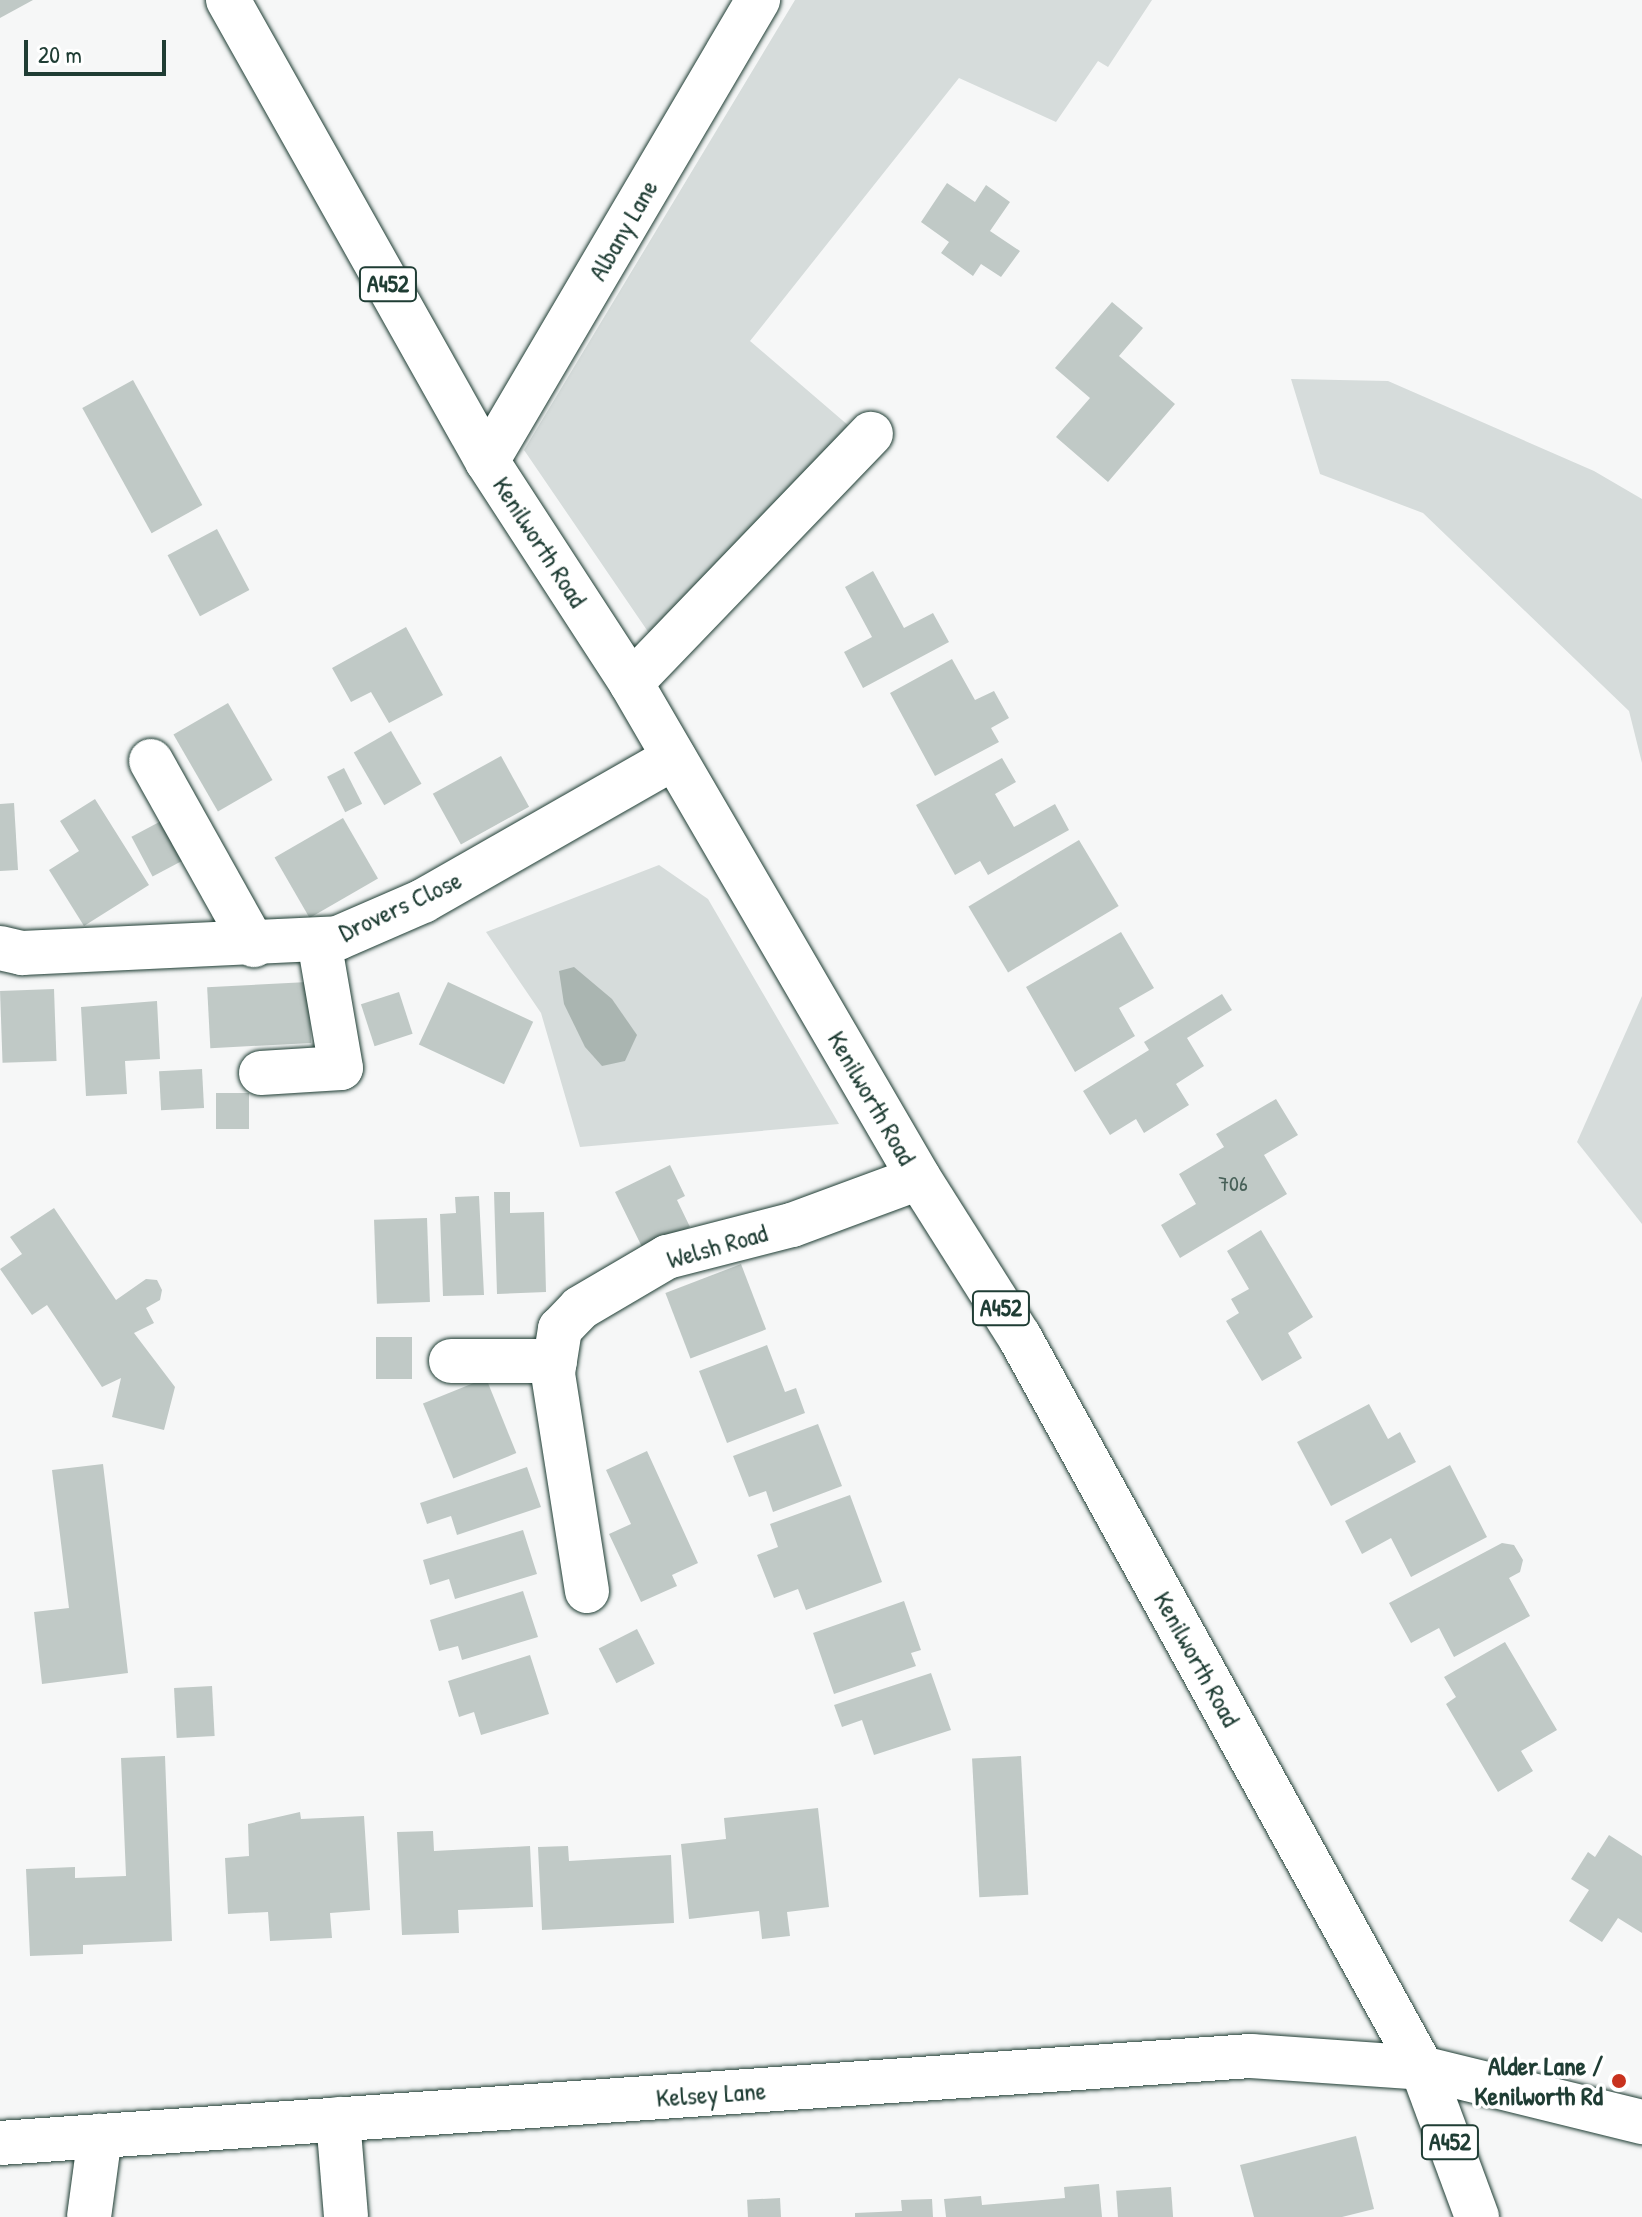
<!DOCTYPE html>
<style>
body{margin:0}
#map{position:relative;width:1642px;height:2217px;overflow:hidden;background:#f6f7f7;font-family:"Patrick Hand",sans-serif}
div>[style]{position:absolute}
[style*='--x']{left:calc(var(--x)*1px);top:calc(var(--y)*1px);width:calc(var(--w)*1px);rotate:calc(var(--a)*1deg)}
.green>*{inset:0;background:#d6dcdb}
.water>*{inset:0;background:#aab5b1}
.building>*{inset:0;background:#c0c9c6;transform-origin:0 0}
.roads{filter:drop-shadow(0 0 2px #1f3d34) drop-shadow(0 0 2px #1f3d34)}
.minor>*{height:44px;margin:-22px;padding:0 22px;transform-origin:22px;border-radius:22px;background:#fff}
.major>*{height:44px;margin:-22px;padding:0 22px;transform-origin:22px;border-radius:22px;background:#fff}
.highway>*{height:44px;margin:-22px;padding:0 22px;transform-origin:22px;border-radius:22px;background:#fff}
.dots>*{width:22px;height:22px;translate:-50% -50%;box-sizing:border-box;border:4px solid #fff;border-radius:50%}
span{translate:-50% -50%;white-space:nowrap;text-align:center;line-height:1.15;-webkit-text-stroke:7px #fff;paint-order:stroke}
.number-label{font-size:22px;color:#476058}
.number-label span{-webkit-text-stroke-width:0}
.shield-label span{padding:2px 6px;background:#fff;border:2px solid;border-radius:6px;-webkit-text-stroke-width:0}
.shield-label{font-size:24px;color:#1f3d34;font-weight:700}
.street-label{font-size:26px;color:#1f3d34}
.poi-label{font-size:26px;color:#1f3d34;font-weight:700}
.right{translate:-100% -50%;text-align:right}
.scale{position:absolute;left:24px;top:40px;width:142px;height:36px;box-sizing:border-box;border:4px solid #1f3d34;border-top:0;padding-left:10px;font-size:24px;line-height:28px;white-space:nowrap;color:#1f3d34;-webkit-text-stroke:6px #fff;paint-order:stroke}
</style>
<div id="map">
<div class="green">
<div style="clip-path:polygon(795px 0,1152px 0,1108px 67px,1098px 61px,1056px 122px,959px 78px,750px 341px,849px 426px,653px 639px,524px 450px)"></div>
<div style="clip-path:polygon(1291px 379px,1388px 381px,1594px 471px,1642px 499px,1642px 763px,1629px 711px,1423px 513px,1320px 474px)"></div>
<div style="clip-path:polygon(659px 865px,708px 899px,839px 1124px,580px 1147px,541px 1013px,486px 932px)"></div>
<div style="clip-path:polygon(1642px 996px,1642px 1224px,1577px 1142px)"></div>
</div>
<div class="water">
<div style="clip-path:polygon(574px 967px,612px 999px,637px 1035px,625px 1061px,602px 1066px,585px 1047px,564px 1004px,559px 971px)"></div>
</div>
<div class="building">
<div style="clip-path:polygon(0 0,33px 0,0 18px)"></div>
<div style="clip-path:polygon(947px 183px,975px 202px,986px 185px,1010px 202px,990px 231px,1020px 251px,1001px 277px,981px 264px,973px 276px,941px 253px,949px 242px,921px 222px)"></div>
<div style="clip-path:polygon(1112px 302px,1143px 328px,1119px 356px,1175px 404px,1108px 482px,1056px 437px,1090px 398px,1055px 368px)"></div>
<div style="left:133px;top:380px;width:143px;height:58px;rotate:61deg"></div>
<div style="left:217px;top:529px;width:69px;height:56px;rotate:62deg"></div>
<div style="clip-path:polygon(873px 571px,904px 628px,933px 613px,949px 642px,863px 688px,844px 652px,872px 637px,845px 587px)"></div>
<div style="clip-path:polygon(406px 627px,443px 695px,389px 723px,371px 692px,351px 702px,332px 668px)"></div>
<div style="clip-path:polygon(952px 659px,975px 700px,994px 691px,1009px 718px,991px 728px,999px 742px,935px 776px,890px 693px)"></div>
<div style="left:228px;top:703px;width:89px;height:63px;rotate:60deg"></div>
<div style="left:391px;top:731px;width:61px;height:43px;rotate:60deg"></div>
<div style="left:501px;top:756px;width:58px;height:78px;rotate:61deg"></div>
<div style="clip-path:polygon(1002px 758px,1016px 782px,995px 794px,1014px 827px,1055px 804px,1069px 830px,988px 875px,980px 861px,955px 875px,916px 805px)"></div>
<div style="left:344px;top:768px;width:40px;height:19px;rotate:63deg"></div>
<div style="clip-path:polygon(95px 799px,149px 885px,84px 926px,49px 870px,79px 851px,60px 821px)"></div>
<div style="clip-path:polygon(14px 803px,18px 870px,0 871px,0 804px)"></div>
<div style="left:343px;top:818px;width:70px;height:79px;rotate:60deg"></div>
<div style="left:165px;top:819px;width:45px;height:38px;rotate:62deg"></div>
<div style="left:1079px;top:840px;width:77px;height:129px;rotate:59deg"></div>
<div style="clip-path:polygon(1121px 932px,1154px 988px,1119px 1008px,1135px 1036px,1075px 1072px,1026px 987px)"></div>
<div style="left:308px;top:982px;width:61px;height:101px;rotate:87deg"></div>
<div style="left:448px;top:982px;width:94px;height:69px;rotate:25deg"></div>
<div style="left:54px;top:989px;width:72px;height:54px;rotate:88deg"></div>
<div style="left:399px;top:992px;width:44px;height:40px;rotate:72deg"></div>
<div style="clip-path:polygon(1222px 994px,1232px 1010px,1187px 1038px,1204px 1066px,1176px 1084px,1189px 1105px,1144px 1133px,1136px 1119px,1110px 1135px,1083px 1091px,1149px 1050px,1144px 1042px)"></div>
<div style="clip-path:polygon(157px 1001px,160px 1059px,125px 1061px,127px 1094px,86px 1096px,81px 1007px)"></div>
<div style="left:202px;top:1069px;width:39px;height:43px;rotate:87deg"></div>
<div style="left:249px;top:1093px;width:36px;height:33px;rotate:90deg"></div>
<div style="clip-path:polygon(1276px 1099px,1298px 1135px,1264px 1155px,1287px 1194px,1180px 1258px,1161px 1225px,1196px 1204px,1179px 1174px,1224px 1147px,1216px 1134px)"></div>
<div style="clip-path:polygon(670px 1165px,685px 1196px,677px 1200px,690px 1227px,643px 1249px,615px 1192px)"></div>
<div style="clip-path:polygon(494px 1192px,510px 1192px,510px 1213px,544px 1212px,546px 1292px,497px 1294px)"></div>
<div style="clip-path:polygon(479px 1196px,484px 1295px,443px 1296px,440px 1214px,456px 1213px,455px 1197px)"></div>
<div style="clip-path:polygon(54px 1208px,116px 1300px,146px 1279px,157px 1280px,162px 1290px,160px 1300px,146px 1308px,154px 1323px,134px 1333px,175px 1387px,164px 1430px,112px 1417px,121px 1378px,102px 1387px,47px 1305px,32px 1315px,0 1269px,22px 1254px,10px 1237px)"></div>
<div style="left:427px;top:1218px;width:84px;height:53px;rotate:88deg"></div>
<div style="clip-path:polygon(1261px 1230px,1313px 1317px,1288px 1333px,1302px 1358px,1262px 1381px,1226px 1321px,1239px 1313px,1231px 1299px,1249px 1289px,1227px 1251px)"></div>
<div style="left:741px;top:1264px;width:70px;height:81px;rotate:69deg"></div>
<div style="left:376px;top:1337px;width:36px;height:42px"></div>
<div style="clip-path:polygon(767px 1345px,785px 1392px,796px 1388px,805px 1413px,727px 1443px,699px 1371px)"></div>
<div style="left:486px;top:1378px;width:81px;height:68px;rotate:68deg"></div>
<div style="clip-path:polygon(1369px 1404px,1388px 1439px,1400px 1432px,1416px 1462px,1331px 1506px,1297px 1442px)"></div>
<div style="clip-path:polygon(818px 1424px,842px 1486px,773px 1512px,766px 1491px,749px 1497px,733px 1456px)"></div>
<div style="clip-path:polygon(647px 1451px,698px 1563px,672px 1575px,677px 1586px,641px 1602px,609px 1534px,631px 1524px,606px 1470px)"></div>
<div style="clip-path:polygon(103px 1464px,128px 1673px,42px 1684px,34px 1612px,69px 1608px,52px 1470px)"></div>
<div style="clip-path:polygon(1450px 1465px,1487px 1537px,1411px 1577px,1391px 1538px,1362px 1554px,1345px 1521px)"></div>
<div style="clip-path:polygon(527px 1467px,541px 1507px,457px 1535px,451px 1516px,427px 1524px,420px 1503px)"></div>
<div style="clip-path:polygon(850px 1495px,882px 1582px,806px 1610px,798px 1589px,774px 1598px,757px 1555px,778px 1547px,770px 1524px)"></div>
<div style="clip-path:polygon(523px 1530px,537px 1574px,455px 1599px,449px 1579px,430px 1585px,423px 1560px)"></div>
<div style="clip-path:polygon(1502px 1543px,1514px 1545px,1523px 1560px,1520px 1572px,1509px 1578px,1530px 1616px,1454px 1657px,1439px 1628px,1411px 1643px,1389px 1603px)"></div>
<div style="clip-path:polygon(523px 1591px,538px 1637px,462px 1660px,458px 1646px,439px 1651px,430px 1620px)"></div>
<div style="clip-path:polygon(904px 1601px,921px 1650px,911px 1653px,916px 1666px,834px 1694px,813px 1633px)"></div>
<div style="left:637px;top:1629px;width:39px;height:43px;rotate:63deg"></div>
<div style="clip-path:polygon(1505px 1642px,1557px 1730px,1521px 1751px,1533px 1771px,1498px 1792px,1446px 1704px,1456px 1697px,1444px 1677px)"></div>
<div style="clip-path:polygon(530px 1655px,549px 1714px,481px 1735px,474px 1712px,459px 1717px,448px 1681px)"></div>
<div style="clip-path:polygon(931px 1673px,951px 1730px,874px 1755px,862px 1720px,842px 1727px,834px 1705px)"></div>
<div style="left:212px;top:1686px;width:50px;height:38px;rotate:87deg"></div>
<div style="clip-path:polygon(165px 1756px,172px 1941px,83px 1945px,83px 1954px,30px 1956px,26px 1869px,75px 1867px,75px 1878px,126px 1876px,121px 1758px)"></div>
<div style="left:1021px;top:1756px;width:139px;height:49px;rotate:87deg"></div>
<div style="clip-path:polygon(818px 1808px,829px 1907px,787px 1912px,790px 1936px,762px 1939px,759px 1911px,689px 1919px,681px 1844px,726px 1839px,724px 1818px)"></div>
<div style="clip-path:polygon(300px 1812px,301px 1819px,364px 1816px,370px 1910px,330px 1913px,332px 1938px,270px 1941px,268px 1912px,228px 1914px,225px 1858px,249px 1856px,248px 1824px)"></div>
<div style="clip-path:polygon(433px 1831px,434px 1851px,530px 1846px,533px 1907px,458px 1910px,459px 1933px,402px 1935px,397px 1832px)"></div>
<div style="clip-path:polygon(1609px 1835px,1642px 1856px,1642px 1933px,1618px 1918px,1602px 1942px,1569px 1921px,1589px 1890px,1571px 1879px,1588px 1852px,1595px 1857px)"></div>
<div style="clip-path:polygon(568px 1846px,569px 1861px,671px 1855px,674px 1923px,542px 1930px,538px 1847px)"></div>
<div style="clip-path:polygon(1356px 2136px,1374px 2209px,1342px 2217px,1254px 2217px,1240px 2165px)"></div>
<div style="clip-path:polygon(1099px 2184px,1102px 2217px,946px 2217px,944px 2199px,981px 2196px,982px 2205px,1065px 2198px,1064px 2187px)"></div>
<div style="left:1171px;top:2187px;width:30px;height:55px;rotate:86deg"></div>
<div style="left:780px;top:2198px;width:19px;height:33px;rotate:87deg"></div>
<div style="clip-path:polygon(932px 2199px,933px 2217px,855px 2217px,855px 2213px,902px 2211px,901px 2200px)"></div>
</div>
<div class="roads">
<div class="minor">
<div style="--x:487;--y:461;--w:535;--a:-59.55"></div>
<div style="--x:631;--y:683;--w:346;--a:-46.1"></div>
<div style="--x:151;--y:761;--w:211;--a:60.8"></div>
<div style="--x:0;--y:948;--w:23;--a:13"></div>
<div style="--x:22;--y:953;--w:316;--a:-2.7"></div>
<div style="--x:338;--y:938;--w:93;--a:-23.5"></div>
<div style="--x:423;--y:901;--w:289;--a:-29.7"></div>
<div style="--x:261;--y:1073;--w:80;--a:-3.6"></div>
<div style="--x:341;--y:1068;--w:130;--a:-99.8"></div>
<div style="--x:451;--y:1361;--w:104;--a:0"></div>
<div style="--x:587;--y:1591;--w:221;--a:-98.9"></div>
<div style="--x:553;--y:1373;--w:45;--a:-81"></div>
<div style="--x:560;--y:1329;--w:29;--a:-46"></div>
<div style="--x:580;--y:1308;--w:101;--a:-30.4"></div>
<div style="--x:667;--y:1257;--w:129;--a:-14.4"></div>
<div style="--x:792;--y:1225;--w:135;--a:-20.3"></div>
<div style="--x:338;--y:2119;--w:98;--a:85.3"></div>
<div style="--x:89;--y:2217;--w:82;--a:-82.3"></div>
</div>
<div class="major">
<div style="--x:0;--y:2143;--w:1254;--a:-3.98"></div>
<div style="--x:1251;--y:2056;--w:171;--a:4"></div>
<div style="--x:1422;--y:2068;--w:227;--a:13.8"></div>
</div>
<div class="highway">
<div style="--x:228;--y:0;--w:529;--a:60.67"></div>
<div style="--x:487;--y:461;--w:265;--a:57"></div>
<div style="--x:631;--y:683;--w:573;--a:59.81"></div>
<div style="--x:919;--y:1178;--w:187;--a:57.7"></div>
<div style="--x:1019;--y:1336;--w:836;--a:61.17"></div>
<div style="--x:1422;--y:2068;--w:159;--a:69.7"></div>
</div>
</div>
<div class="dots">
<div style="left:1619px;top:2081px;background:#c8321e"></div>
</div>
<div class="number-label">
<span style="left:1233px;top:1184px">706</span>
</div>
<div class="shield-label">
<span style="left:388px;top:284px">A452</span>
<span style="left:1001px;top:1308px">A452</span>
<span style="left:1450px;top:2142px">A452</span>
</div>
<div class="street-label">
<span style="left:623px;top:230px;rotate:-60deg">Albany Lane</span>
<span style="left:540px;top:542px;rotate:57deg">Kenilworth Road</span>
<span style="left:400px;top:906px;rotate:-25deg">Drovers Close</span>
<span style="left:872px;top:1098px;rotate:60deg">Kenilworth Road</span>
<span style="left:717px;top:1246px;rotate:-16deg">Welsh Road</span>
<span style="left:1197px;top:1659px;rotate:61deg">Kenilworth Road</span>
<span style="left:711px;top:2094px;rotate:-4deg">Kelsey Lane</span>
</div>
<div class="poi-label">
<span class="right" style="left:1603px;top:2081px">Alder Lane /<br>Kenilworth Rd</span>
</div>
<div class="scale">20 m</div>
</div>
